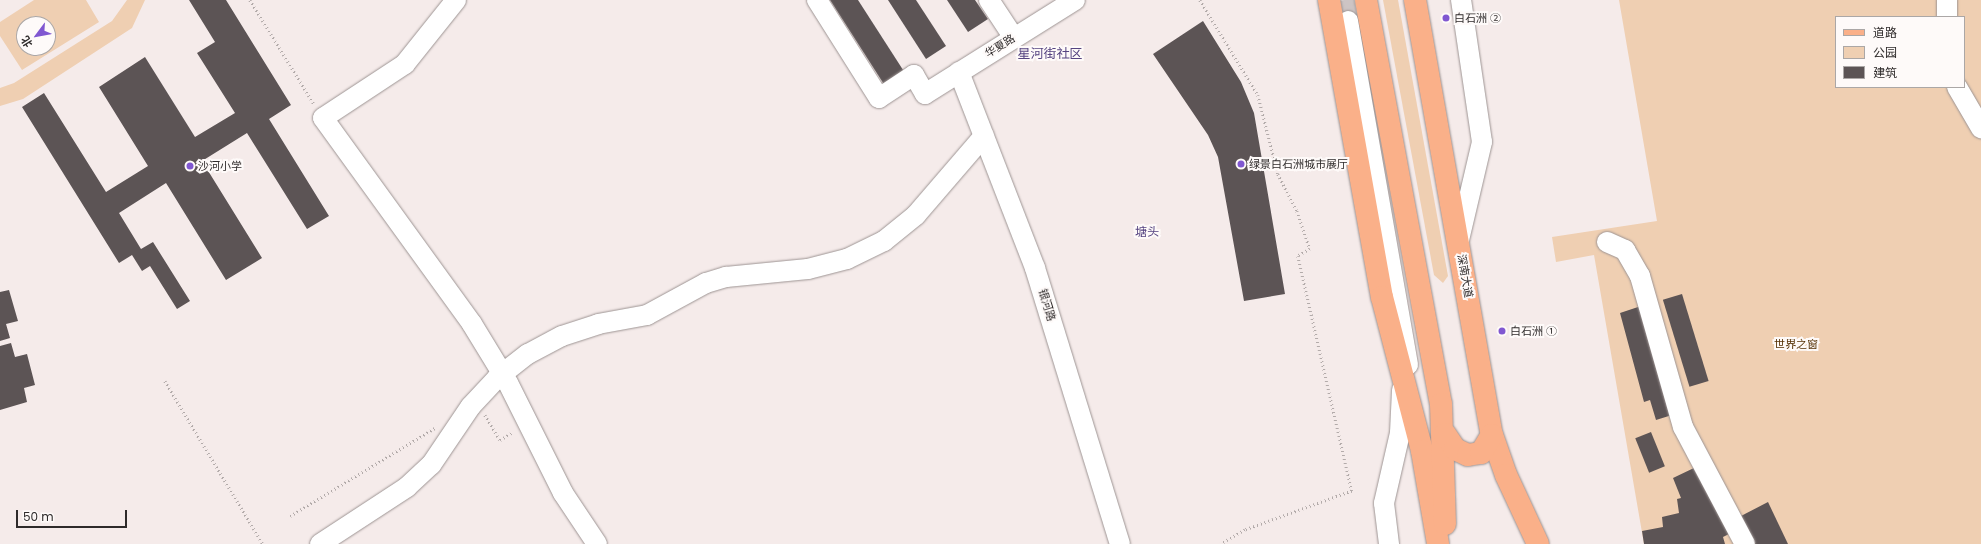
<!DOCTYPE html>
<meta charset="utf-8">
<style>
body{margin:0}
#map{position:relative;width:1981px;height:544px;overflow:hidden;background:#f5ebea;font-family:Poppins,"Noto Sans SC",sans-serif}
div>[style]{position:absolute}
[style*='--x']{left:calc(var(--x)*1px);top:calc(var(--y)*1px);width:calc(var(--w)*1px);rotate:calc(var(--a)*1deg)}
.green>*{inset:0;background:#efcfb2}
.building>*{inset:0;background:#5c5455;transform-origin:0 0}
.minor-tunnel>*{height:20px;margin-top:-10px;transform-origin:0;background:repeating-linear-gradient(90deg,#cdc4c4 0 20px,transparent 0 30px)}
.path>*{height:2.5px;margin-top:-1.25px;transform-origin:0;background:repeating-linear-gradient(90deg,#b3abaa 0 1px,transparent 0 4px)}
.roads{filter:drop-shadow(0 0 1px #9d9493) drop-shadow(0 0 1px #9d9493)}
.minor>*{height:20px;margin:-10px;padding:0 10px;transform-origin:10px;border-radius:10px;background:#fff}
.major>*{height:22px;margin:-11px;padding:0 11px;transform-origin:11px;border-radius:11px;background:#fab089}
.dots>*{width:11px;height:11px;translate:-50% -50%;box-sizing:border-box;border:2px solid #fefaf9;border-radius:50%}
span{translate:-50% -50%;white-space:nowrap;text-align:center;line-height:1.15;-webkit-text-stroke:4px #fefaf9;paint-order:stroke}
.poi-label{font-size:11px;color:#2e2a2a}
.left{translate:0 -50%;text-align:left}
.street-label{font-size:11px;color:#2e2a2a}
.park-label{font-size:11px;color:#553105}
.neighbourhood-label{font-size:12px;color:#554380}
.quarter-label{font-size:13px;color:#554380}
.legend{position:absolute;left:1835px;top:16px;width:130px;height:72px;box-sizing:border-box;background:#fefaf9;border:1px solid #aba7a6;margin:0;padding:5px 7px;list-style:none;font-size:12px;color:#2e2a2a}
.legend li{display:flex;align-items:center;gap:8px;height:20px}
.legend b{width:20px;border:1px solid #aba7a6}
.north{position:absolute;left:16px;top:16px;width:40px;height:40px;box-sizing:border-box;background:#fefaf9;border:1px solid #aba7a6;border-radius:50%;rotate:238deg;font-size:11px;font-weight:700;line-height:16px;text-align:center;color:#2e2a2a}
.north::after{content:'';display:block;margin:auto;width:14px;height:18px;background:#8057d1;clip-path:polygon(50% 0,100% 100%,50% 72%,0 100%)}
.scale{position:absolute;left:16px;top:510px;width:111px;height:18px;box-sizing:border-box;border:2px solid #2e2a2a;border-top:0;padding-left:5px;font-size:12px;line-height:14px;white-space:nowrap;color:#2e2a2a;-webkit-text-stroke:3px #fefaf9;paint-order:stroke}
</style>
<div id="map">
<div class="green">
<div style="clip-path:polygon(evenodd,34px 0,86px 0,99px 22px,22px 70px,0 36px,0 22px,34px 0,24px 24px,48px 24px,48px 48px,24px 48px,24px 24px)"></div>
<div style="clip-path:polygon(127px 0,145px 0,132px 28px,23px 99px,0 106px,0 88px,14px 83px,112px 21px)"></div>
<div style="clip-path:polygon(1383px 0,1398px 0,1448px 276px,1443px 283px,1434px 275px)"></div>
<div style="clip-path:polygon(evenodd,1619px 0,1981px 0,1981px 544px,1644px 544px,1594px 255px,1556px 262px,1552px 237px,1657px 221px,1619px 0,1836px 17px,1964px 17px,1964px 87px,1836px 87px,1836px 17px)"></div>
</div>
<div class="building">
<div style="clip-path:polygon(189px 0,226px 0,291px 105px,269px 119px,329px 216px,307px 229px,247px 133px,202px 161px,262px 258px,226px 280px,166px 183px,119px 213px,141px 249px,153px 242px,190px 301px,177px 309px,150px 266px,142px 271px,132px 255px,119px 263px,22px 107px,44px 93px,106px 192px,148px 166px,99px 87px,145px 57px,195px 137px,235px 113px,197px 53px,215px 42px)"></div>
<div style="clip-path:polygon(830px 0,858px 0,905px 73px,885px 86px)"></div>
<div style="clip-path:polygon(888px 0,916px 0,946px 46px,926px 59px)"></div>
<div style="clip-path:polygon(947px 0,975px 0,988px 19px,968px 32px)"></div>
<div style="clip-path:polygon(1203px 21px,1241px 82px,1254px 113px,1285px 294px,1244px 301px,1218px 157px,1208px 135px,1153px 54px)"></div>
<div style="clip-path:polygon(9px 290px,18px 321px,6px 324px,10px 338px,0 341px,0 292px)"></div>
<div style="left:1682px;top:294px;width:91px;height:20px;rotate:73deg"></div>
<div style="clip-path:polygon(1641px 306px,1672px 415px,1656px 420px,1650px 400px,1644px 402px,1620px 313px)"></div>
<div style="clip-path:polygon(11px 343px,15px 357px,27px 354px,35px 385px,24px 388px,27px 402px,0 410px,0 346px)"></div>
<div style="left:1651px;top:432px;width:37px;height:17px;rotate:68deg"></div>
<div style="clip-path:polygon(1696px 467px,1731px 533px,1723px 537px,1725px 544px,1644px 544px,1642px 531px,1663px 527px,1662px 517px,1679px 513px,1677px 499px,1681px 498px,1673px 478px)"></div>
<div style="clip-path:polygon(1768px 502px,1788px 544px,1755px 544px,1741px 516px)"></div>
</div>
<div class="minor-tunnel">
<div style="--x:1344;--y:0;--w:21;--a:79"></div>
</div>
<div class="path">
<div style="--x:250;--y:0;--w:122;--a:58.4"></div>
<div style="--x:1200;--y:0;--w:111;--a:58.6"></div>
<div style="--x:1258;--y:95;--w:81;--a:75.8"></div>
<div style="--x:1278;--y:174;--w:42;--a:62.8"></div>
<div style="--x:1297;--y:211;--w:40;--a:71.1"></div>
<div style="--x:1310;--y:249;--w:14;--a:150"></div>
<div style="--x:1298;--y:256;--w:241;--a:77.1"></div>
<div style="--x:1352;--y:491;--w:114;--a:160"></div>
<div style="--x:1245;--y:530;--w:28;--a:150"></div>
<div style="--x:165;--y:381;--w:190;--a:59"></div>
<div style="--x:485;--y:415;--w:29;--a:59"></div>
<div style="--x:500;--y:440;--w:15;--a:-32"></div>
<div style="--x:290;--y:516;--w:170;--a:-31.3"></div>
</div>
<div class="roads">
<div class="minor">
<div style="--x:456;--y:0;--w:82;--a:128.6"></div>
<div style="--x:405;--y:64;--w:98;--a:146.6"></div>
<div style="--x:323;--y:118;--w:254;--a:54.1"></div>
<div style="--x:472;--y:324;--w:69;--a:58.6"></div>
<div style="--x:508;--y:383;--w:123;--a:63.4"></div>
<div style="--x:563;--y:493;--w:61;--a:56.3"></div>
<div style="--x:817;--y:0;--w:116;--a:57.7"></div>
<div style="--x:879;--y:98;--w:42;--a:-33.3"></div>
<div style="--x:914;--y:75;--w:22;--a:60"></div>
<div style="--x:925;--y:94;--w:177;--a:-32.1"></div>
<div style="--x:989;--y:0;--w:45;--a:56.7"></div>
<div style="--x:1947;--y:17;--w:17;--a:-90"></div>
<div style="--x:1348;--y:21;--w:349;--a:80.1"></div>
<div style="--x:959;--y:72;--w:210;--a:68.8"></div>
<div style="--x:1035;--y:268;--w:289;--a:72.9"></div>
<div style="--x:1957;--y:87;--w:48;--a:59.7"></div>
<div style="--x:1459;--y:240;--w:101;--a:-76.8"></div>
<div style="--x:1482;--y:142;--w:144;--a:-98.4"></div>
<div style="--x:1607;--y:242;--w:20;--a:24"></div>
<div style="--x:1625;--y:250;--w:30;--a:60"></div>
<div style="--x:1640;--y:276;--w:157;--a:74.1"></div>
<div style="--x:1683;--y:427;--w:132;--a:62.1"></div>
<div style="--x:320;--y:544;--w:104;--a:-33.2"></div>
<div style="--x:407;--y:487;--w:33;--a:-43"></div>
<div style="--x:431;--y:465;--w:71;--a:-55.9"></div>
<div style="--x:471;--y:406;--w:38;--a:-47"></div>
<div style="--x:497;--y:378;--w:39;--a:-38"></div>
<div style="--x:528;--y:354;--w:38;--a:-28"></div>
<div style="--x:562;--y:336;--w:38;--a:-18"></div>
<div style="--x:598;--y:324;--w:50;--a:-10.4"></div>
<div style="--x:647;--y:315;--w:67;--a:-28.5"></div>
<div style="--x:706;--y:283;--w:21;--a:-17"></div>
<div style="--x:726;--y:277;--w:82;--a:-5.6"></div>
<div style="--x:808;--y:269;--w:40;--a:-14.4"></div>
<div style="--x:847;--y:259;--w:41;--a:-25.9"></div>
<div style="--x:884;--y:241;--w:41;--a:-39.1"></div>
<div style="--x:916;--y:215;--w:104;--a:-49.3"></div>
<div style="--x:1389;--y:544;--w:41;--a:-97"></div>
<div style="--x:1384;--y:503;--w:72;--a:-77.1"></div>
<div style="--x:1400;--y:433;--w:43;--a:-87.3"></div>
</div>
<div class="major">
<div style="--x:1329;--y:0;--w:302;--a:79.9"></div>
<div style="--x:1382;--y:297;--w:159;--a:75.4"></div>
<div style="--x:1422;--y:451;--w:94;--a:80.2"></div>
<div style="--x:1366;--y:0;--w:411;--a:79.5"></div>
<div style="--x:1441;--y:404;--w:120;--a:88.1"></div>
<div style="--x:1415;--y:0;--w:442;--a:80"></div>
<div style="--x:1492;--y:435;--w:42;--a:70.7"></div>
<div style="--x:1506;--y:475;--w:76;--a:65.1"></div>
<div style="--x:1445;--y:434;--w:18;--a:56"></div>
<div style="--x:1455;--y:449;--w:14;--a:25"></div>
<div style="--x:1468;--y:455;--w:13;--a:-9"></div>
<div style="--x:1481;--y:453;--w:21;--a:-59"></div>
</div>
</div>
<div class="dots">
<div style="left:1446px;top:18px;background:#8057d1"></div>
<div style="left:1241px;top:164px;background:#8057d1"></div>
<div style="left:190px;top:166px;background:#8057d1"></div>
<div style="left:1502px;top:331px;background:#8057d1"></div>
</div>
<div class="poi-label">
<span class="left" style="left:1454px;top:18px">白石洲 ②</span>
<span class="left" style="left:1249px;top:164px">绿景白石洲城市展厅</span>
<span class="left" style="left:198px;top:166px">沙河小学</span>
<span class="left" style="left:1510px;top:331px">白石洲 ①</span>
</div>
<div class="street-label">
<span style="left:1000px;top:46px;rotate:-32deg">华夏路</span>
<span style="left:1465px;top:276px;rotate:80deg">深南大道</span>
<span style="left:1047px;top:305px;rotate:73deg">银河路</span>
</div>
<div class="park-label">
<span style="left:1796px;top:344px">世界之窗</span>
</div>
<div class="neighbourhood-label">
<span style="left:1147px;top:232px">塘头</span>
</div>
<div class="quarter-label">
<span style="left:1050px;top:54px">星河街社区</span>
</div>
<ul class="legend">
<li><b style="height:5px;background:#fab089"></b>道路</li>
<li><b style="height:11px;background:#efcfb2"></b>公园</li>
<li><b style="height:11px;background:#5c5455"></b>建筑</li>
</ul>
<div class="north">北</div>
<div class="scale">50 m</div>
</div>
